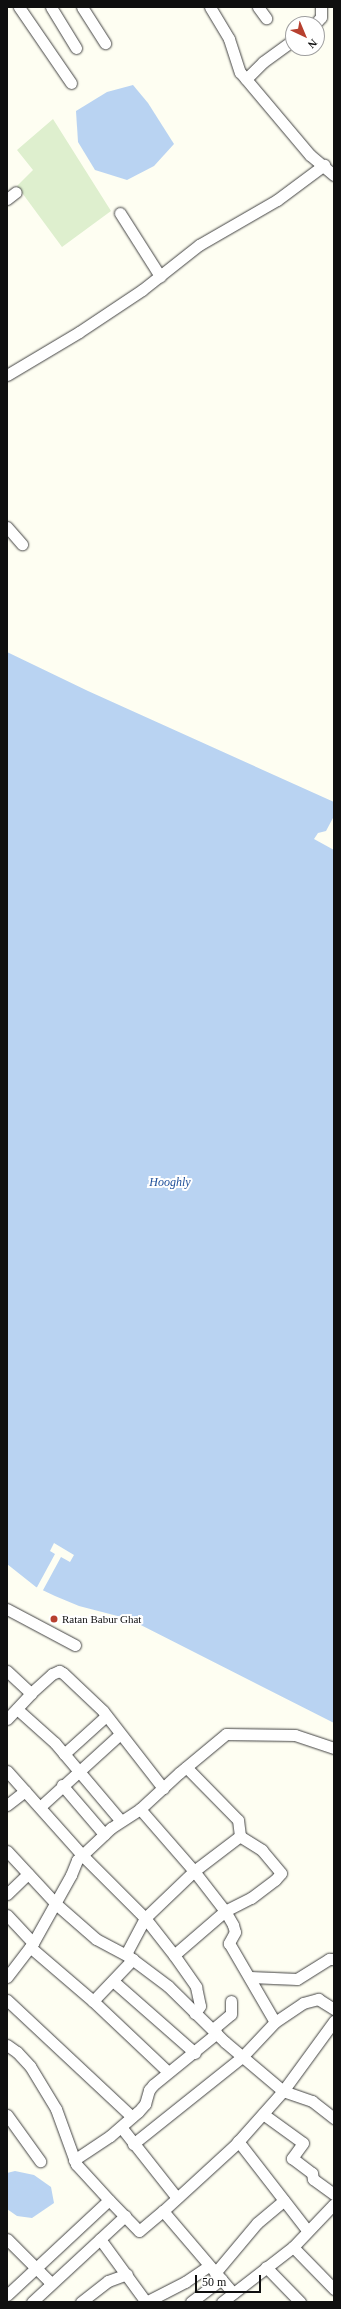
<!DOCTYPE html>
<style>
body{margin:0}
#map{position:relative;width:341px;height:2309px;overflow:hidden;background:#fefef2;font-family:"Times New Roman",serif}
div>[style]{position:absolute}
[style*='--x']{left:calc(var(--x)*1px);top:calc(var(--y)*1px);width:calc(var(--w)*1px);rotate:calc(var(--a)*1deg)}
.pitch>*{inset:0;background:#deefce}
.water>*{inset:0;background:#b9d3f2}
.pier>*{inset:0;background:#fefef2}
.roads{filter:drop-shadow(0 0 1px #424242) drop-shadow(0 0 1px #424242)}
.minor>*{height:11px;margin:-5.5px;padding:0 5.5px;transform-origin:5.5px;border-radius:5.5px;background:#fff}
.dots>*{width:11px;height:11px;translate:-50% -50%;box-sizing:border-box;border:2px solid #fff;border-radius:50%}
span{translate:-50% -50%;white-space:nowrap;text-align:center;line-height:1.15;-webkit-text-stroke:4px #fff;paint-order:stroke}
.poi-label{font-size:11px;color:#0f0f0f}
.left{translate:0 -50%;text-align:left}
.water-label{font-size:12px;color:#1f4f99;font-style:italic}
.frame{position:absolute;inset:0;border:8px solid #0f0f0f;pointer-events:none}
.north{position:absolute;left:285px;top:16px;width:40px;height:40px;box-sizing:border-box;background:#fff;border:1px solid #9f9f9f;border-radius:50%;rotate:136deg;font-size:11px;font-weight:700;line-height:16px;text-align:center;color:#0f0f0f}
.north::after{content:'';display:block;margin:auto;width:14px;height:18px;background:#b7402f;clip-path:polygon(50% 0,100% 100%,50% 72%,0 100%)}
.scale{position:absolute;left:195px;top:2275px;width:66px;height:18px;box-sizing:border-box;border:2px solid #0f0f0f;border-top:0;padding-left:5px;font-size:12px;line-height:14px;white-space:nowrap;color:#0f0f0f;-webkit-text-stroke:3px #fff;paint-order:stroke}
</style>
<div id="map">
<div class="pitch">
<div style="clip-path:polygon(53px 119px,111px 211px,62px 247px,17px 186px,33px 170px,17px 150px)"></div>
</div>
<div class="water">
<div style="clip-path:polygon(133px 85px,148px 103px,174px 144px,154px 166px,127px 180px,95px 170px,78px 142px,76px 111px,107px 92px)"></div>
<div style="clip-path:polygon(7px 652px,88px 691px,334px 802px,334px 1723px,129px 1619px,79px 1606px,55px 1596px,36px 1587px,7px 1564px)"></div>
<div style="clip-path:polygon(15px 2171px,34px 2175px,51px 2187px,54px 2203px,32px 2218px,17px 2216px,7px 2209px,7px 2173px)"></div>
</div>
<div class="pier">
<div style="clip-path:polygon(334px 816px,334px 850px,314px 839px,318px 833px,326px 831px)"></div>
<div style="clip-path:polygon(54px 1543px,74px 1555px,70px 1562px,61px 1557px,42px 1592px,36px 1589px,55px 1554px,50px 1551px)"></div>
</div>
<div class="roads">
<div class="minor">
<div style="--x:19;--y:7;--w:92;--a:55.6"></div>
<div style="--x:51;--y:7;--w:48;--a:58.6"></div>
<div style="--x:82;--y:7;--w:43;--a:57.4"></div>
<div style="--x:210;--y:7;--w:37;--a:59"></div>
<div style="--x:229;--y:39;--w:35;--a:72"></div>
<div style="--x:240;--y:72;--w:109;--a:49.9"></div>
<div style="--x:310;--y:155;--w:31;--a:40"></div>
<div style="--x:258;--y:7;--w:14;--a:54"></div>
<div style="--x:315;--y:24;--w:9;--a:-49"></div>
<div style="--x:321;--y:17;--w:10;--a:-90"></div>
<div style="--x:246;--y:79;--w:24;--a:-45"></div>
<div style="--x:263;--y:62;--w:37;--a:-36"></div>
<div style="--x:7;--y:199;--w:11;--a:-38"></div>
<div style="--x:120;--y:213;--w:75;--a:57.6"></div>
<div style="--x:7;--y:375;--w:84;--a:-30.8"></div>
<div style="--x:79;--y:332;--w:76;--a:-33.7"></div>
<div style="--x:142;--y:290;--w:73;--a:-38.3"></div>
<div style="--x:199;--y:245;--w:90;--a:-30"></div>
<div style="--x:277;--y:200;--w:59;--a:-36.7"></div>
<div style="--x:7;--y:527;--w:23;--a:49"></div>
<div style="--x:7;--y:1609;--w:77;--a:27.9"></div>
<div style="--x:7;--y:1671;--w:33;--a:43"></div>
<div style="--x:31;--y:1693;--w:28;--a:-42"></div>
<div style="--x:52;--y:1674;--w:8;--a:-23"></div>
<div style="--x:59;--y:1671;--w:4;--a:27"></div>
<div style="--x:63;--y:1673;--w:55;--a:43.5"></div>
<div style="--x:103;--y:1711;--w:98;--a:52.1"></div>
<div style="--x:17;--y:1709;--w:51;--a:41.8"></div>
<div style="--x:55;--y:1743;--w:102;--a:49.8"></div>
<div style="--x:7;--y:1719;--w:35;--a:-47"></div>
<div style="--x:64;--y:1754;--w:57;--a:-42.1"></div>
<div style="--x:7;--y:1771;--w:113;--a:48.2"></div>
<div style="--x:82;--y:1855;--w:89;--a:45"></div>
<div style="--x:145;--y:1918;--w:47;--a:51.9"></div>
<div style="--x:174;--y:1955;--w:39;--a:55"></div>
<div style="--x:196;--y:1987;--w:19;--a:78"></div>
<div style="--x:200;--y:2006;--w:9;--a:126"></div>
<div style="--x:62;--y:1785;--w:65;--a:49.4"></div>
<div style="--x:7;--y:1805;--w:23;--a:-38"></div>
<div style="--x:41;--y:1806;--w:107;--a:-42.3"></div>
<div style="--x:140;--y:1809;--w:82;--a:48.9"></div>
<div style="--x:194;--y:1871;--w:51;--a:52.2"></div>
<div style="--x:225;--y:1911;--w:16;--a:60"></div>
<div style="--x:233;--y:1925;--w:7;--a:74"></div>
<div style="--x:235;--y:1932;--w:13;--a:119"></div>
<div style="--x:229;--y:1943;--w:91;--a:59.8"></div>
<div style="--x:7;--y:1851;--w:72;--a:47.2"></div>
<div style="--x:56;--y:1904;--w:53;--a:41.2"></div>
<div style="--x:96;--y:1939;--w:36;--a:28"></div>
<div style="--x:128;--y:1956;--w:50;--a:36.9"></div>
<div style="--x:168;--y:1986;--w:80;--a:44.5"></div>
<div style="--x:225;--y:2042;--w:76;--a:40.2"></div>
<div style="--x:283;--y:2091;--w:31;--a:19"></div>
<div style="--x:312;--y:2101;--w:28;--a:38"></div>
<div style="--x:7;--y:1894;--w:29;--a:-44"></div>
<div style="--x:7;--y:1915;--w:38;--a:47"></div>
<div style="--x:30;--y:1947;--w:83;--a:40.6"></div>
<div style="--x:93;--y:2001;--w:103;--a:43.4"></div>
<div style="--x:174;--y:1955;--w:67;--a:-40.8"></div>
<div style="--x:225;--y:1911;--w:29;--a:-27"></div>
<div style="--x:251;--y:1898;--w:30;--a:-37"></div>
<div style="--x:275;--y:1880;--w:9;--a:-49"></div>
<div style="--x:281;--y:1873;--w:30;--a:-130"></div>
<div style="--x:262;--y:1850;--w:26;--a:-148"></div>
<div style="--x:240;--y:1836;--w:16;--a:-97"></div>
<div style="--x:238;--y:1820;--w:74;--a:-134.5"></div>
<div style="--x:128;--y:1956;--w:4;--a:-104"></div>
<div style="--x:127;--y:1952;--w:38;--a:-62"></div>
<div style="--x:145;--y:1918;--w:68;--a:-43.8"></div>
<div style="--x:194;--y:1871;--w:58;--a:-37.3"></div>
<div style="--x:7;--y:1977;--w:43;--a:-52.6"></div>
<div style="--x:33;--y:1943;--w:78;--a:-60.8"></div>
<div style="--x:71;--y:1875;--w:16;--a:-68"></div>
<div style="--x:77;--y:1860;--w:47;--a:-43.3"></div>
<div style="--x:111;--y:1828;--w:35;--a:-33"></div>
<div style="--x:140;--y:1809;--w:53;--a:-42.7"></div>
<div style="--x:179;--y:1773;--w:61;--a:-39.7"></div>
<div style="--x:226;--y:1734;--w:69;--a:0.8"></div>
<div style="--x:295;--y:1735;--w:41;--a:18.4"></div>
<div style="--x:250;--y:1977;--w:47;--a:2.4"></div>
<div style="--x:297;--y:1979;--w:38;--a:-32"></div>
<div style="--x:329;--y:1959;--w:5;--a:0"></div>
<div style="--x:113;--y:1981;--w:109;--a:41.3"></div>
<div style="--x:7;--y:2000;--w:171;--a:43.1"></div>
<div style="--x:93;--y:2001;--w:58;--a:-46.4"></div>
<div style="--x:213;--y:2029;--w:23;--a:-40"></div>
<div style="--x:231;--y:2014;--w:13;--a:-90"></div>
<div style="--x:7;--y:2045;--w:12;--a:35"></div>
<div style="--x:17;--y:2052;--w:19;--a:47"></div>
<div style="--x:30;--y:2066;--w:50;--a:58.8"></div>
<div style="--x:56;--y:2109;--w:59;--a:70"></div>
<div style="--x:76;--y:2164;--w:49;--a:47.5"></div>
<div style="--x:109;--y:2200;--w:43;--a:45.9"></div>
<div style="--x:139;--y:2231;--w:31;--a:-40"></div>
<div style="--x:263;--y:2114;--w:49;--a:35.9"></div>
<div style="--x:303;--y:2143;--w:19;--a:126"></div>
<div style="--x:292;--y:2158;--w:25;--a:37"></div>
<div style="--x:312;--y:2173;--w:6;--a:81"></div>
<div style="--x:313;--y:2179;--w:26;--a:36"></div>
<div style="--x:7;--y:2115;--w:57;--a:54.3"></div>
<div style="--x:121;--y:2127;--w:90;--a:51.7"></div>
<div style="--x:238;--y:2141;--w:113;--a:52.2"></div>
<div style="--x:133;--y:2144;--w:139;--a:-38.6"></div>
<div style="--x:242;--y:2057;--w:48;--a:-46.7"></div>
<div style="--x:275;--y:2022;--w:34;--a:-34"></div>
<div style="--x:303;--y:2003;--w:16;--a:-15"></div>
<div style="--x:318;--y:1999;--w:19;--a:32"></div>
<div style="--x:74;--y:2160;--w:43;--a:-33.7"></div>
<div style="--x:110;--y:2136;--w:37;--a:-41"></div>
<div style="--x:138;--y:2112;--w:11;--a:-49"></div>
<div style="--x:145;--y:2104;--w:15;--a:-74"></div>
<div style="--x:149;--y:2090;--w:6;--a:-51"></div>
<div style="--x:153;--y:2085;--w:82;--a:-39.1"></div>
<div style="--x:7;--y:2239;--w:62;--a:45"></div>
<div style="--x:100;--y:2239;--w:78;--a:53.9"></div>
<div style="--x:293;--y:2247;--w:59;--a:45.7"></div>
<div style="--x:266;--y:2267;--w:49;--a:45.8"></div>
<div style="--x:215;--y:2273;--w:65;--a:-50"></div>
<div style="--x:257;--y:2223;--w:35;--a:-40"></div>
<div style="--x:233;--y:2293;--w:108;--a:-130.5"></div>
<div style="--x:163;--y:2211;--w:99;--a:-42.5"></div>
<div style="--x:236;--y:2144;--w:71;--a:-48.4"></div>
<div style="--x:283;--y:2091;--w:87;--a:-53.9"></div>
<div style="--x:7;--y:2295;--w:139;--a:-43"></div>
<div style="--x:32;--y:2302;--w:127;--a:-42.8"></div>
<div style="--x:81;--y:2302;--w:34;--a:-38"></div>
<div style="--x:108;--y:2281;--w:20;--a:-20"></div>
<div style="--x:146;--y:2302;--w:44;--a:-27.1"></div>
<div style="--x:185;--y:2282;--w:29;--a:-34"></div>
<div style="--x:191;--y:2302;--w:38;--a:-37"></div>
<div style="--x:222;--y:2302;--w:90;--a:-37.8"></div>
<div style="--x:293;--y:2247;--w:59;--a:-46.4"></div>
</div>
</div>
<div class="dots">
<div style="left:54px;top:1619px;background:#b7402f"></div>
</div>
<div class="poi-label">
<span class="left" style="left:62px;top:1619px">Ratan Babur Ghat</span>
</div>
<div class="water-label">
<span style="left:170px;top:1183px">Hooghly</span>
</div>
<div class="frame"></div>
<div class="north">N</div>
<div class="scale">50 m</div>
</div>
